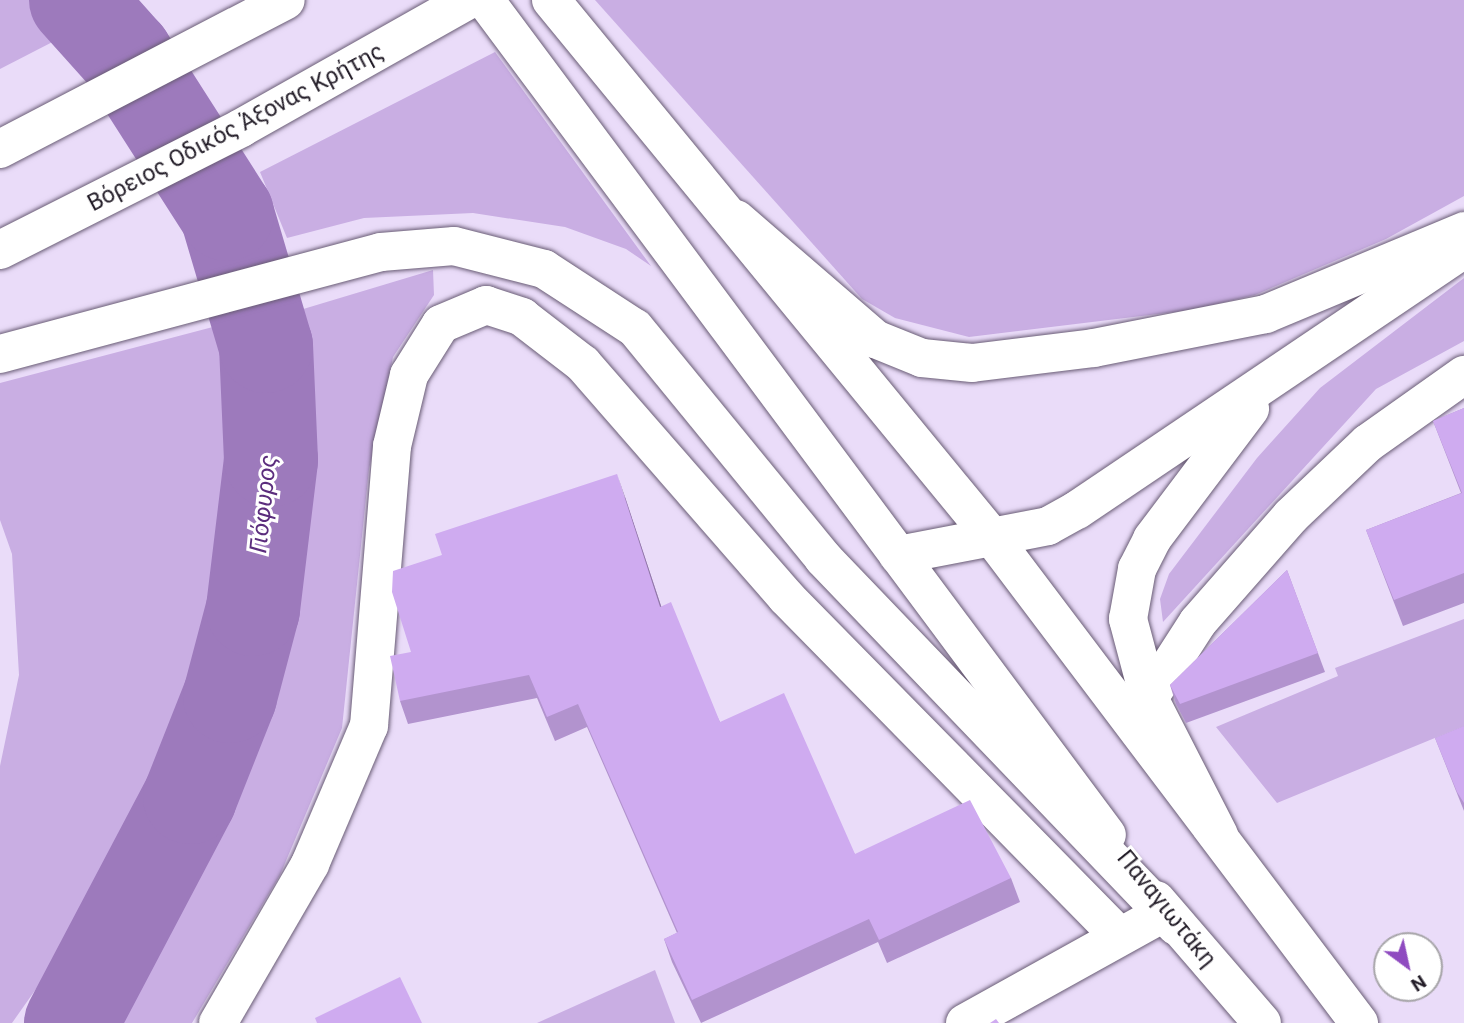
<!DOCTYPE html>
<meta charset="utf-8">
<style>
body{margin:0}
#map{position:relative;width:1464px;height:1023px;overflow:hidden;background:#eadcf9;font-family:Roboto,sans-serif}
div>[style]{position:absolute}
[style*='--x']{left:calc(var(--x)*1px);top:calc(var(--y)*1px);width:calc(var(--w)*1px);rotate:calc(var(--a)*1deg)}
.green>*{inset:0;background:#c9aee3}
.river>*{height:94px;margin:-47px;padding:0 47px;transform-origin:47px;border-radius:47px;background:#9d7abc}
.roads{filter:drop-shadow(0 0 2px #695c75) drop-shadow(0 0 2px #695c75)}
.street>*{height:38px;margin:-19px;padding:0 19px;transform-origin:19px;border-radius:19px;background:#fff}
.primary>*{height:38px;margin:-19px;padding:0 19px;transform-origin:19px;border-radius:19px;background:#fff}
.highway>*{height:38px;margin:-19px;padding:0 19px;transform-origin:19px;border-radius:19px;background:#fff}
.wall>*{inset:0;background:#b293ce}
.shaded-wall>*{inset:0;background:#9178a8}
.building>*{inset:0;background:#cfabf0}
span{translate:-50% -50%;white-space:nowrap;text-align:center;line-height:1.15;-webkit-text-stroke:6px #fff;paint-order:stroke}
.street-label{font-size:23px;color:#241e29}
.water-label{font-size:24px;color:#5b2d7d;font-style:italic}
.north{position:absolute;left:1373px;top:932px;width:70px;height:70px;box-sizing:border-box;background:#fff;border:2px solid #a7a5a9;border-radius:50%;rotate:147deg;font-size:19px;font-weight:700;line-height:28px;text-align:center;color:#241e29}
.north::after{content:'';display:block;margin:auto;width:24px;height:32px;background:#8f4bc0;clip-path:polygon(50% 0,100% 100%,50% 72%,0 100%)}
</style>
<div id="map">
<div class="green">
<div style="clip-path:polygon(0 0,134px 0,0 69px)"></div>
<div style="clip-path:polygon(595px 0,1464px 0,1464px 196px,1386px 239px,1255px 295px,1191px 310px,969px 337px,895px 318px,862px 299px)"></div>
<div style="clip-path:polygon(495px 52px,651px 266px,626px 249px,565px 227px,473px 213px,364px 218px,287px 238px,260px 172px)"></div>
<div style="clip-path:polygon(433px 270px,434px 295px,393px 357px,369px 469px,342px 728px,280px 875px,192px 1023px,94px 1023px,244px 748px,282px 609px,304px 412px,300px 310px)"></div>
<div style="clip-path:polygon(1464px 278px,1464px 341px,1376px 389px,1163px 622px,1160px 599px,1169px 574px,1257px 458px,1320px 388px)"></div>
<div style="clip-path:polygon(228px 323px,242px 437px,221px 629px,181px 750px,91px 911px,12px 1023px,0 1023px,0 766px,19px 675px,12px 554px,0 520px,0 383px)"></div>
<div style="clip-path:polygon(1464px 619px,1464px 726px,1277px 803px,1216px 727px,1338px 676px,1335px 668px)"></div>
<div style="clip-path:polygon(655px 970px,675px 1023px,537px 1023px)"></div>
</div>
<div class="river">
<div style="--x:71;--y:1023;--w:255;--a:-62.2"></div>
<div style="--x:190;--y:797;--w:109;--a:-68.4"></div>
<div style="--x:230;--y:696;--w:90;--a:-75.2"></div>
<div style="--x:253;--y:609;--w:150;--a:-83.1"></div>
<div style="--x:271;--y:460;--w:114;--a:-92.5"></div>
<div style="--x:266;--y:346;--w:138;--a:-106.5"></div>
<div style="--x:227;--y:214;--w:188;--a:-122.6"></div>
<div style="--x:126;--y:56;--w:75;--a:-131.8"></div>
</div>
<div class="roads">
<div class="street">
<div style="--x:1149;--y:698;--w:90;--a:-57.2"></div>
<div style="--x:1198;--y:622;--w:141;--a:-48.7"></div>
<div style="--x:1291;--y:516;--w:106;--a:-43.5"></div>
<div style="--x:1368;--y:443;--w:118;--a:-35.3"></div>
<div style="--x:218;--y:1023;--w:184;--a:-59.9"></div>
<div style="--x:310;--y:864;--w:150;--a:-66.9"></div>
<div style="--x:369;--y:726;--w:281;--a:-85.3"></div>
<div style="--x:392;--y:446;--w:73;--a:-76.5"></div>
<div style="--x:409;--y:375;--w:60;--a:-57.9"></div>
<div style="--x:441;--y:324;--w:49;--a:-22.9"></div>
<div style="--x:486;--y:305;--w:38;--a:18"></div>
<div style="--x:522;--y:317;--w:77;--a:37.6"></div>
<div style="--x:583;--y:364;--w:309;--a:48.9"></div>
<div style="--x:786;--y:597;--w:474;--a:45.5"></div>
<div style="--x:965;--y:1023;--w:225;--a:-29"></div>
</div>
<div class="primary">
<div style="--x:485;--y:0;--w:1041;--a:53.32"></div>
<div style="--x:551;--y:0;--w:695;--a:50.61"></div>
<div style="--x:992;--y:537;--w:609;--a:52.94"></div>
<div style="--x:898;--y:555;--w:96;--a:-10.8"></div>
<div style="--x:1156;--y:900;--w:162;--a:49.2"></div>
</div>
<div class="highway">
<div style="--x:0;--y:149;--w:322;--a:-27.5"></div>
<div style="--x:736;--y:219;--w:184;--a:40.8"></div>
<div style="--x:875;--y:339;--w:51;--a:22"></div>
<div style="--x:922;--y:358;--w:50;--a:5.7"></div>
<div style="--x:972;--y:363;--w:123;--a:-7"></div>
<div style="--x:1094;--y:348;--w:175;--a:-11.2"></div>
<div style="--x:1266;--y:314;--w:215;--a:-22.7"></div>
<div style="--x:0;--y:250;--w:270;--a:-26.8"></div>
<div style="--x:241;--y:128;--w:261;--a:-29.4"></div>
<div style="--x:0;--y:354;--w:394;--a:-15"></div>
<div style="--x:381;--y:252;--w:73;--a:-4.7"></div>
<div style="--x:454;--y:246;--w:93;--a:14.3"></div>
<div style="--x:544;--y:269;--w:108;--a:33"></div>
<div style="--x:635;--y:328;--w:297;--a:50.7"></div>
<div style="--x:823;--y:558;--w:510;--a:46.19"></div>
<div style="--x:992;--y:537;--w:57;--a:-11.1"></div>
<div style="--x:1048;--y:526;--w:33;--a:-29"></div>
<div style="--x:1077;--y:510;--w:467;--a:-34"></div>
<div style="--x:1219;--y:835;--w:154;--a:-117.1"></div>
<div style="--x:1149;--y:698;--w:82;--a:-104.9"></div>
<div style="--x:1128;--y:619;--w:51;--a:-79.8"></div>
<div style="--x:1137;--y:569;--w:34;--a:-63"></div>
<div style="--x:1152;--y:539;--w:163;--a:-53"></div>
</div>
</div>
<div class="wall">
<div style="clip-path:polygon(1464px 408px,1464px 603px,1403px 626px,1366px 530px,1461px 493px,1433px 421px)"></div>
<div style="clip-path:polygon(625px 497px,661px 606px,720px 722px,855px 854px,1011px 878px,1020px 902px,887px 963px,878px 942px,701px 1023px,672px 962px,664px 939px,677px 933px,587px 727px,555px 741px,537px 698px,408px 724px,400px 701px,411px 652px,442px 555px)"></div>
<div style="clip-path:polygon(1287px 570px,1325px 672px,1186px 723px,1176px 704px,1170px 685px)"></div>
<div style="clip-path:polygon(1464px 726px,1464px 811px,1435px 738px)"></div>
</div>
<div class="shaded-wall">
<div style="clip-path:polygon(617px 474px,625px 497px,669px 630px,660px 607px)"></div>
</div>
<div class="building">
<div style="clip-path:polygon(1464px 408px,1464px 573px,1394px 600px,1366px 530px,1462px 493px,1433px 421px)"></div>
<div style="clip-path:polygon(617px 474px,660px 607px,671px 602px,720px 722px,784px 693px,855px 854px,970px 800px,1011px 878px,879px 940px,869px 919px,692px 1000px,664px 939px,678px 932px,578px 704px,547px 717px,529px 675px,400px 701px,390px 656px,411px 652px,392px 592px,393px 571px,442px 555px,435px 534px)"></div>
<div style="clip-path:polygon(1287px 570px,1318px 653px,1180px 704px,1170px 685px)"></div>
<div style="clip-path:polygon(1464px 726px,1464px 803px,1457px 792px,1435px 738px)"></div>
<div style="clip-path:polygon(400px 977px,422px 1023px,317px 1023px,315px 1018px)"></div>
<div style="clip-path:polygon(996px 1019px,999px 1023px,990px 1023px)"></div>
</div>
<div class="street-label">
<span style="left:236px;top:128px;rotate:-28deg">Βόρειος Οδικός Άξονας Κρήτης</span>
<span style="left:1166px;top:909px;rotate:51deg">Παναγιωτάκη</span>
</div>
<div class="water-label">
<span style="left:264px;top:504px;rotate:-84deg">Γιόφυρος</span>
</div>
<div class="north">N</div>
</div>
